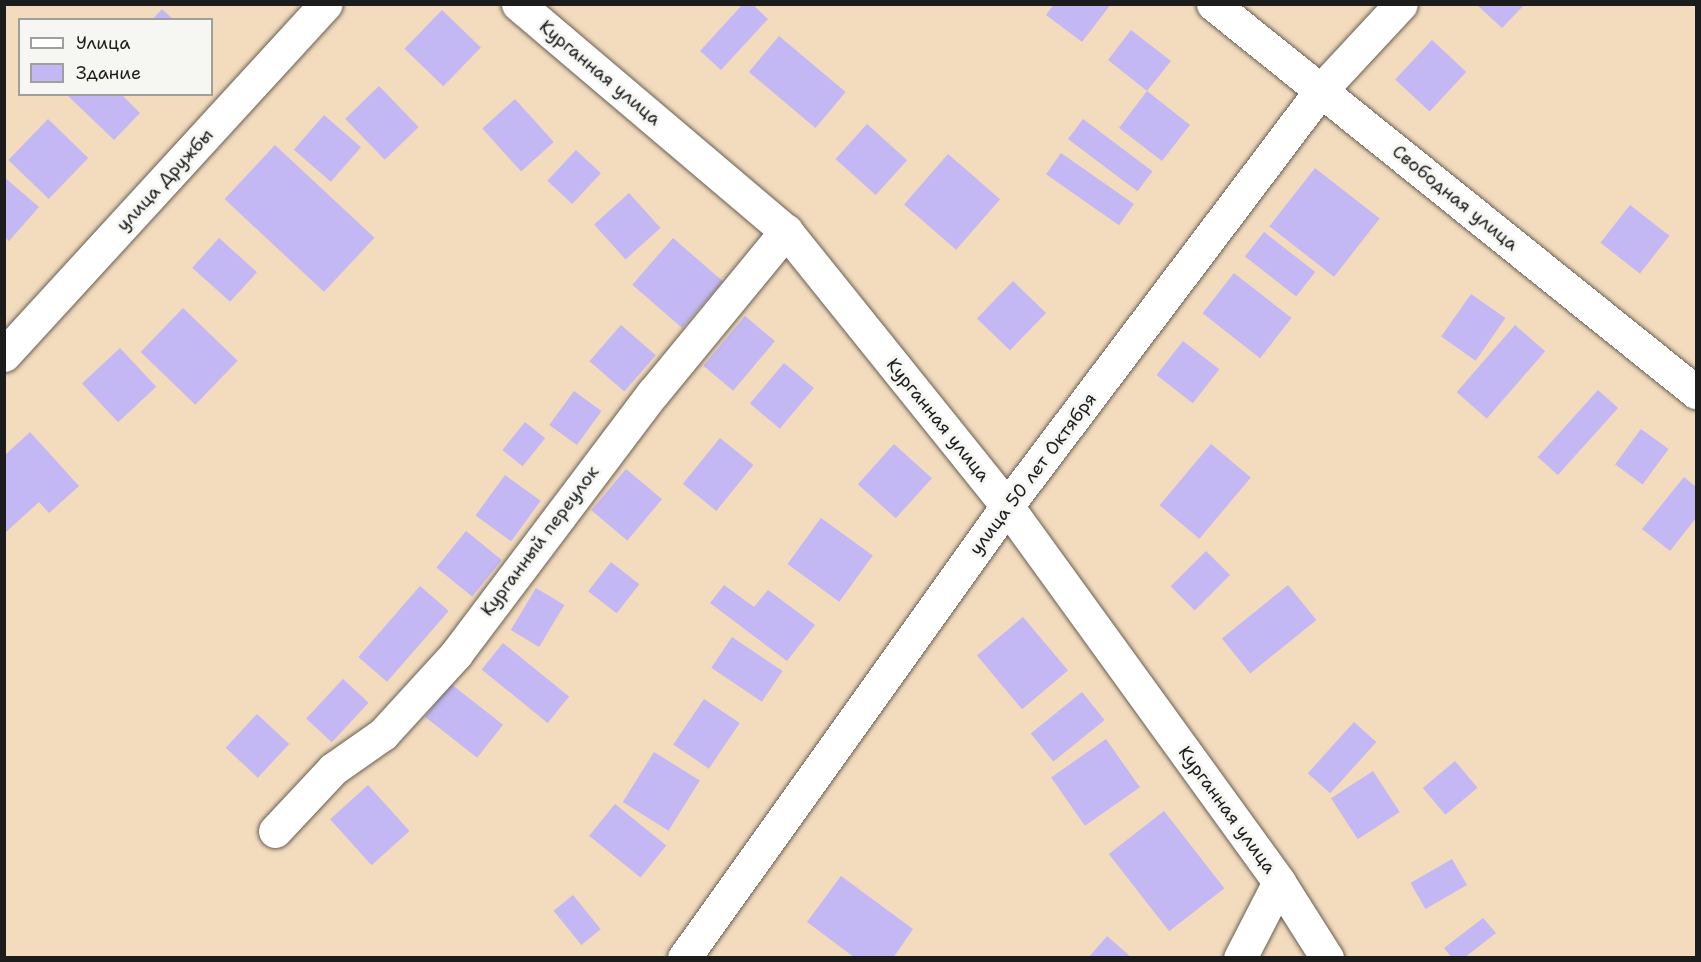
<!DOCTYPE html>
<meta charset="utf-8">
<style>
body{margin:0}
#map{position:relative;width:1701px;height:962px;overflow:hidden;background:#f3dbbd;font-family:"Shantell Sans",sans-serif}
div>[style]{position:absolute}
[style*='--x']{left:calc(var(--x)*1px);top:calc(var(--y)*1px);width:calc(var(--w)*1px);rotate:calc(var(--a)*1deg)}
.building>*{inset:0;background:#c3b8f4;transform-origin:0 0}
.roads{filter:drop-shadow(0 0 2px #675f54) drop-shadow(0 0 2px #675f54)}
.minor>*{height:33px;margin:-16.5px;padding:0 16.5px;transform-origin:16.5px;border-radius:16.5px;background:#fff}
span{translate:-50% -50%;white-space:nowrap;text-align:center;line-height:1.15;-webkit-text-stroke:6px #f6f6f2;paint-order:stroke}
.street-label{font-size:18px;color:#1c1c1c}
.frame{position:absolute;inset:0;border:6px solid #1c1c1c;pointer-events:none}
.legend{position:absolute;left:18px;top:18px;width:195px;height:78px;box-sizing:border-box;background:#f6f6f2;border:2px solid #9f9f9c;margin:0;padding:8px 10px;list-style:none;font-size:18px;color:#1c1c1c}
.legend li{display:flex;align-items:center;gap:12px;height:30px}
.legend b{width:30px;border:2px solid #9f9f9c}
</style>
<div id="map">
<div class="building">
<div style="clip-path:polygon(743px 4px,752px 4px,768px 19px,721px 70px,700px 51px)"></div>
<div style="clip-path:polygon(1054px 4px,1111px 4px,1082px 42px,1046px 15px)"></div>
<div style="clip-path:polygon(1477px 5px,1524px 5px,1502px 28px)"></div>
<div style="clip-path:polygon(162px 9px,174px 20px,152px 20px)"></div>
<div style="left:442px;top:10px;width:54px;height:54px;rotate:44deg"></div>
<div style="clip-path:polygon(1131px 30px,1171px 61px,1147px 91px,1190px 125px,1162px 161px,1119px 128px,1147px 91px,1108px 60px)"></div>
<div style="left:779px;top:36px;width:87px;height:47px;rotate:40deg"></div>
<div style="left:1432px;top:40px;width:47px;height:54px;rotate:43deg"></div>
<div style="left:379px;top:86px;width:57px;height:47px;rotate:46deg"></div>
<div style="clip-path:polygon(66px 94px,121px 94px,140px 113px,114px 140px)"></div>
<div style="left:515px;top:99px;width:58px;height:44px;rotate:48deg"></div>
<div style="left:324px;top:115px;width:49px;height:46px;rotate:41deg"></div>
<div style="left:48px;top:119px;width:56px;height:57px;rotate:44deg"></div>
<div style="left:1083px;top:119px;width:87px;height:25px;rotate:37deg"></div>
<div style="left:867px;top:124px;width:54px;height:47px;rotate:42deg"></div>
<div style="left:275px;top:145px;width:136px;height:74px;rotate:43deg"></div>
<div style="left:576px;top:150px;width:34px;height:42px;rotate:43deg"></div>
<div style="left:1061px;top:153px;width:89px;height:26px;rotate:35deg"></div>
<div style="left:948px;top:154px;width:69px;height:67px;rotate:41deg"></div>
<div style="left:1315px;top:168px;width:82px;height:74px;rotate:38deg"></div>
<div style="clip-path:polygon(4px 177px,39px 207px,9px 241px,4px 237px)"></div>
<div style="left:629px;top:193px;width:47px;height:47px;rotate:48deg"></div>
<div style="left:1630px;top:205px;width:50px;height:48px;rotate:38deg"></div>
<div style="left:1264px;top:232px;width:65px;height:31px;rotate:38deg"></div>
<div style="left:219px;top:238px;width:51px;height:40px;rotate:42deg"></div>
<div style="left:673px;top:238px;width:66px;height:62px;rotate:41deg"></div>
<div style="left:1234px;top:273px;width:73px;height:51px;rotate:38deg"></div>
<div style="left:1013px;top:281px;width:46px;height:52px;rotate:44deg"></div>
<div style="left:1471px;top:294px;width:42px;height:52px;rotate:35deg"></div>
<div style="left:183px;top:308px;width:76px;height:61px;rotate:44deg"></div>
<div style="left:745px;top:316px;width:39px;height:65px;rotate:40deg"></div>
<div style="left:621px;top:325px;width:46px;height:48px;rotate:41deg"></div>
<div style="left:1515px;top:325px;width:40px;height:89px;rotate:41deg"></div>
<div style="left:1183px;top:341px;width:46px;height:43px;rotate:38deg"></div>
<div style="left:120px;top:348px;width:53px;height:52px;rotate:47deg"></div>
<div style="left:784px;top:363px;width:39px;height:53px;rotate:40deg"></div>
<div style="left:1598px;top:390px;width:27px;height:90px;rotate:42deg"></div>
<div style="left:574px;top:391px;width:34px;height:42px;rotate:36deg"></div>
<div style="left:525px;top:422px;width:26px;height:36px;rotate:39deg"></div>
<div style="left:1641px;top:429px;width:34px;height:44px;rotate:36deg"></div>
<div style="clip-path:polygon(30px 432px,79px 486px,49px 513px,39px 502px,5px 533px,5px 455px)"></div>
<div style="left:720px;top:438px;width:43px;height:59px;rotate:39deg"></div>
<div style="left:894px;top:444px;width:51px;height:54px;rotate:42deg"></div>
<div style="left:1211px;top:444px;width:52px;height:80px;rotate:40deg"></div>
<div style="left:626px;top:469px;width:47px;height:54px;rotate:40deg"></div>
<div style="left:505px;top:475px;width:44px;height:50px;rotate:36deg"></div>
<div style="clip-path:polygon(1684px 477px,1696px 487px,1696px 518px,1670px 551px,1642px 529px)"></div>
<div style="left:821px;top:518px;width:64px;height:57px;rotate:36deg"></div>
<div style="left:466px;top:531px;width:46px;height:47px;rotate:39deg"></div>
<div style="left:1206px;top:551px;width:34px;height:50px;rotate:45deg"></div>
<div style="left:611px;top:562px;width:36px;height:37px;rotate:38deg"></div>
<div style="clip-path:polygon(724px 585px,754px 607px,768px 590px,815px 625px,787px 661px,710px 603px)"></div>
<div style="left:1288px;top:585px;width:45px;height:85px;rotate:51deg"></div>
<div style="left:420px;top:586px;width:38px;height:94px;rotate:41deg"></div>
<div style="left:536px;top:588px;width:33px;height:49px;rotate:31deg"></div>
<div style="left:1023px;top:617px;width:70px;height:60px;rotate:50deg"></div>
<div style="left:732px;top:637px;width:61px;height:37px;rotate:34deg"></div>
<div style="left:503px;top:643px;width:85px;height:34px;rotate:39deg"></div>
<div style="left:343px;top:679px;width:35px;height:54px;rotate:43deg"></div>
<div style="left:451px;top:684px;width:66px;height:42px;rotate:38deg"></div>
<div style="left:1082px;top:692px;width:36px;height:66px;rotate:51deg"></div>
<div style="left:704px;top:699px;width:43px;height:55px;rotate:34deg"></div>
<div style="left:257px;top:714px;width:44px;height:46px;rotate:43deg"></div>
<div style="left:1354px;top:722px;width:30px;height:69px;rotate:42deg"></div>
<div style="left:1106px;top:739px;width:59px;height:67px;rotate:55deg"></div>
<div style="left:654px;top:752px;width:54px;height:59px;rotate:32deg"></div>
<div style="left:1455px;top:761px;width:35px;height:42px;rotate:50deg"></div>
<div style="left:1373px;top:771px;width:49px;height:50px;rotate:57deg"></div>
<div style="left:368px;top:785px;width:62px;height:51px;rotate:48deg"></div>
<div style="left:615px;top:804px;width:66px;height:41px;rotate:39deg"></div>
<div style="left:1164px;top:811px;width:98px;height:70px;rotate:52deg"></div>
<div style="left:1452px;top:859px;width:30px;height:48px;rotate:60deg"></div>
<div style="clip-path:polygon(841px 876px,913px 929px,893px 958px,855px 958px,807px 922px)"></div>
<div style="left:573px;top:895px;width:44px;height:25px;rotate:51deg"></div>
<div style="clip-path:polygon(1483px 918px,1496px 933px,1464px 958px,1452px 958px,1444px 948px)"></div>
<div style="clip-path:polygon(1107px 936px,1132px 958px,1088px 958px)"></div>
</div>
<div class="roads">
<div class="minor">
<div style="--x:518;--y:4;--w:351;--a:40.3"></div>
<div style="--x:786;--y:231;--w:353;--a:51.2"></div>
<div style="--x:1007;--y:506;--w:464;--a:54.1"></div>
<div style="--x:1279;--y:882;--w:90;--a:57.7"></div>
<div style="--x:1213;--y:4;--w:620;--a:38.78"></div>
<div style="--x:4;--y:355;--w:476;--a:-47.5"></div>
<div style="--x:275;--y:831;--w:85;--a:-46.9"></div>
<div style="--x:333;--y:769;--w:61;--a:-35"></div>
<div style="--x:383;--y:734;--w:108;--a:-47.6"></div>
<div style="--x:456;--y:654;--w:327;--a:-53"></div>
<div style="--x:653;--y:393;--w:210;--a:-50.6"></div>
<div style="--x:684;--y:958;--w:556;--a:-54.45"></div>
<div style="--x:1007;--y:506;--w:521;--a:-52.95"></div>
<div style="--x:1321;--y:90;--w:117;--a:-47.1"></div>
<div style="--x:1240;--y:958;--w:85;--a:-62.8"></div>
</div>
</div>
<div class="street-label">
<span style="left:600px;top:73px;rotate:40deg">Курганная улица</span>
<span style="left:165px;top:180px;rotate:-47deg">улица Дружбы</span>
<span style="left:1455px;top:198px;rotate:39deg">Свободная улица</span>
<span style="left:938px;top:420px;rotate:51deg">Курганная улица</span>
<span style="left:1033px;top:474px;rotate:-53deg">улица 50 лет Октября</span>
<span style="left:540px;top:541px;rotate:-53deg">Курганный переулок</span>
<span style="left:1227px;top:810px;rotate:54deg">Курганная улица</span>
</div>
<div class="frame"></div>
<ul class="legend">
<li><b style="height:8px;background:#fff"></b>Улица</li>
<li><b style="height:16px;background:#c3b8f4"></b>Здание</li>
</ul>
</div>
